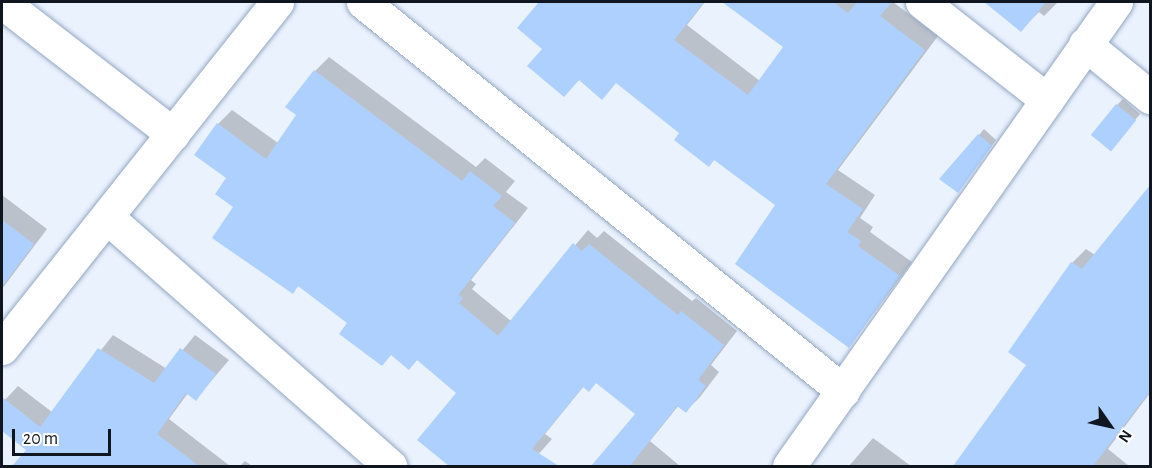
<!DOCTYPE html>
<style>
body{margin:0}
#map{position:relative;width:1152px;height:468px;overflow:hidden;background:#eaf2fe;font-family:"Alegreya Sans",sans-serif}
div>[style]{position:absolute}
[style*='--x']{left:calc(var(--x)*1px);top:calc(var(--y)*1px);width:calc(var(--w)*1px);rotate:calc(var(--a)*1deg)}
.shadow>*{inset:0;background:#0003}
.building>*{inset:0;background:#aed0ff;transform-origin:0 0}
.roads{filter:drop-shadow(0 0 2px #93a7c2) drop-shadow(0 0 2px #93a7c2)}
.minor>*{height:33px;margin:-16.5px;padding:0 16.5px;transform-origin:16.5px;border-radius:16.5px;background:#fff}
span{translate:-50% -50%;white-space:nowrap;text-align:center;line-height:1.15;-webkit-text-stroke:4.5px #fff;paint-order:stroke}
.frame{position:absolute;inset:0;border:3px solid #0f1620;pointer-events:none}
.north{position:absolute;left:1080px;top:396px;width:60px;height:60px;-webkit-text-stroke:4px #fff;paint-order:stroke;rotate:124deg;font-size:16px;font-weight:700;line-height:24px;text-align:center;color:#0f1620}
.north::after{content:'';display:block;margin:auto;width:21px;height:27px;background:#0f1620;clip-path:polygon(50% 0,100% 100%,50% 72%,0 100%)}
.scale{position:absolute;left:12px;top:429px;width:99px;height:27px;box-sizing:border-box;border:3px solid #0f1620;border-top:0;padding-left:8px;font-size:18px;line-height:21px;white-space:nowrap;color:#0f1620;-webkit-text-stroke:4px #fff;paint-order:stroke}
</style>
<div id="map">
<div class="shadow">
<div style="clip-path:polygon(538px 2px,705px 2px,687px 25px,760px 81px,785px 46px,737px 11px,744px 2px,893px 2px,938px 36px,838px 170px,875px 195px,860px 218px,873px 227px,870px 232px,912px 262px,849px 346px,777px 205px,617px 82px,580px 79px,564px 95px,544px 48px)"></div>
<div style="clip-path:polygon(987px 2px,1058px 2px,1044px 16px,1039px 12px,1021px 30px)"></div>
<div style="clip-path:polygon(329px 57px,476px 167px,485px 158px,515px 181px,506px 192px,528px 208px,471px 280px,476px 284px,472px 289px,511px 321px,588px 230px,597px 238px,604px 231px,692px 301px,696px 298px,737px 331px,711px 365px,719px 372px,700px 397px,686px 411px,679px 405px,650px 441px,680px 466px,593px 466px,638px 414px,597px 382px,589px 390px,584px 386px,545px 434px,552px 439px,528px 466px,451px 466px,419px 439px,458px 393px,418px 359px,409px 368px,392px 354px,382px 364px,350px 322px,300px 285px,292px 292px,235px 207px,218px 124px,232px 110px,278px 143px,298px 114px,315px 71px)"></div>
<div style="clip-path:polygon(1123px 99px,1140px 114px,1115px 145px,1117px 105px)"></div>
<div style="clip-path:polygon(984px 129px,996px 140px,958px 191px,979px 135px)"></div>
<div style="clip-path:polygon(1150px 188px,1150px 393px,1108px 449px,1129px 466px,955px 466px,1028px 364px,1010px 351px,1072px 263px,1086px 249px,1095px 255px)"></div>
<div style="clip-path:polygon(2px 195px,47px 229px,2px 289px)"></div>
<div style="clip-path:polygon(113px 335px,167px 369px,195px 335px,229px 360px,196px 399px,188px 393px,169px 419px,230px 466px,14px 466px,28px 450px,2px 429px,2px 403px,18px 386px,52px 412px)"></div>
<div style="clip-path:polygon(873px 438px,911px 466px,849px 466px)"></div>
<div style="clip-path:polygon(245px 461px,252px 466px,240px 466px)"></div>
</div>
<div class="building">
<div style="clip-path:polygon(539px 2px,704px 2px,674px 40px,748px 95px,783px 47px,722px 2px,833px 2px,848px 13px,857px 2px,892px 2px,880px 16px,925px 50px,826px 184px,863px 209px,847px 232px,861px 241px,858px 246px,900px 276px,849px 348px,735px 264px,775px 205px,714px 160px,709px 167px,674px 140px,679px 133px,616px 83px,602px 100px,579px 80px,564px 97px,527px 66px,542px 49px,517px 28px)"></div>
<div style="clip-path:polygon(984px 2px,1046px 2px,1021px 32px)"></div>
<div style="clip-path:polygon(314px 70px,462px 181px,470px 171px,502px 196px,493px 206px,515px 223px,458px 295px,463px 298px,459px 303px,498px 336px,573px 243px,582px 251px,589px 244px,678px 315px,681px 311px,724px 345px,698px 380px,706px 386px,686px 413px,677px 406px,630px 466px,591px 466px,635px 414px,596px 383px,589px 392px,583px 387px,532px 449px,559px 466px,449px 466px,417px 440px,456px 393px,417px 360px,409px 370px,391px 355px,382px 366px,339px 334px,347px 323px,298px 286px,293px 294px,212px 238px,233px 207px,215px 194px,226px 178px,194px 155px,217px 123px,266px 159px,296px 115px,285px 107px)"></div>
<div style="left:1116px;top:104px;width:26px;height:40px;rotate:39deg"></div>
<div style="clip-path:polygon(978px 134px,992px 146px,958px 193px,939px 179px)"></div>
<div style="clip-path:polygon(1150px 185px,1150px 391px,1093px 466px,953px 466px,1026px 365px,1008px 352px,1071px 262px,1082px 269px)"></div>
<div style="clip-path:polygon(2px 220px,34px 244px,2px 287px)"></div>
<div style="clip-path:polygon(98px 348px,154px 383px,180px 348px,216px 374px,196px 401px,186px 393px,157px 434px,199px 466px,12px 466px,26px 450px,2px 431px,2px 397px,40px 427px)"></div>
</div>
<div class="roads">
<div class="minor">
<div style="--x:2;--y:2;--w:216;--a:37.7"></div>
<div style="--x:363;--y:2;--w:618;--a:39.02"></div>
<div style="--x:922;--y:2;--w:159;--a:38.1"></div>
<div style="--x:1085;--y:44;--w:84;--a:39.2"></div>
<div style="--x:108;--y:218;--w:376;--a:41.3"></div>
<div style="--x:2;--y:348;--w:442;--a:-51.5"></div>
<div style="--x:789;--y:466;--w:568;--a:-54.83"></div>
</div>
</div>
<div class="frame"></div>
<div class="north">N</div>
<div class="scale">20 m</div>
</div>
